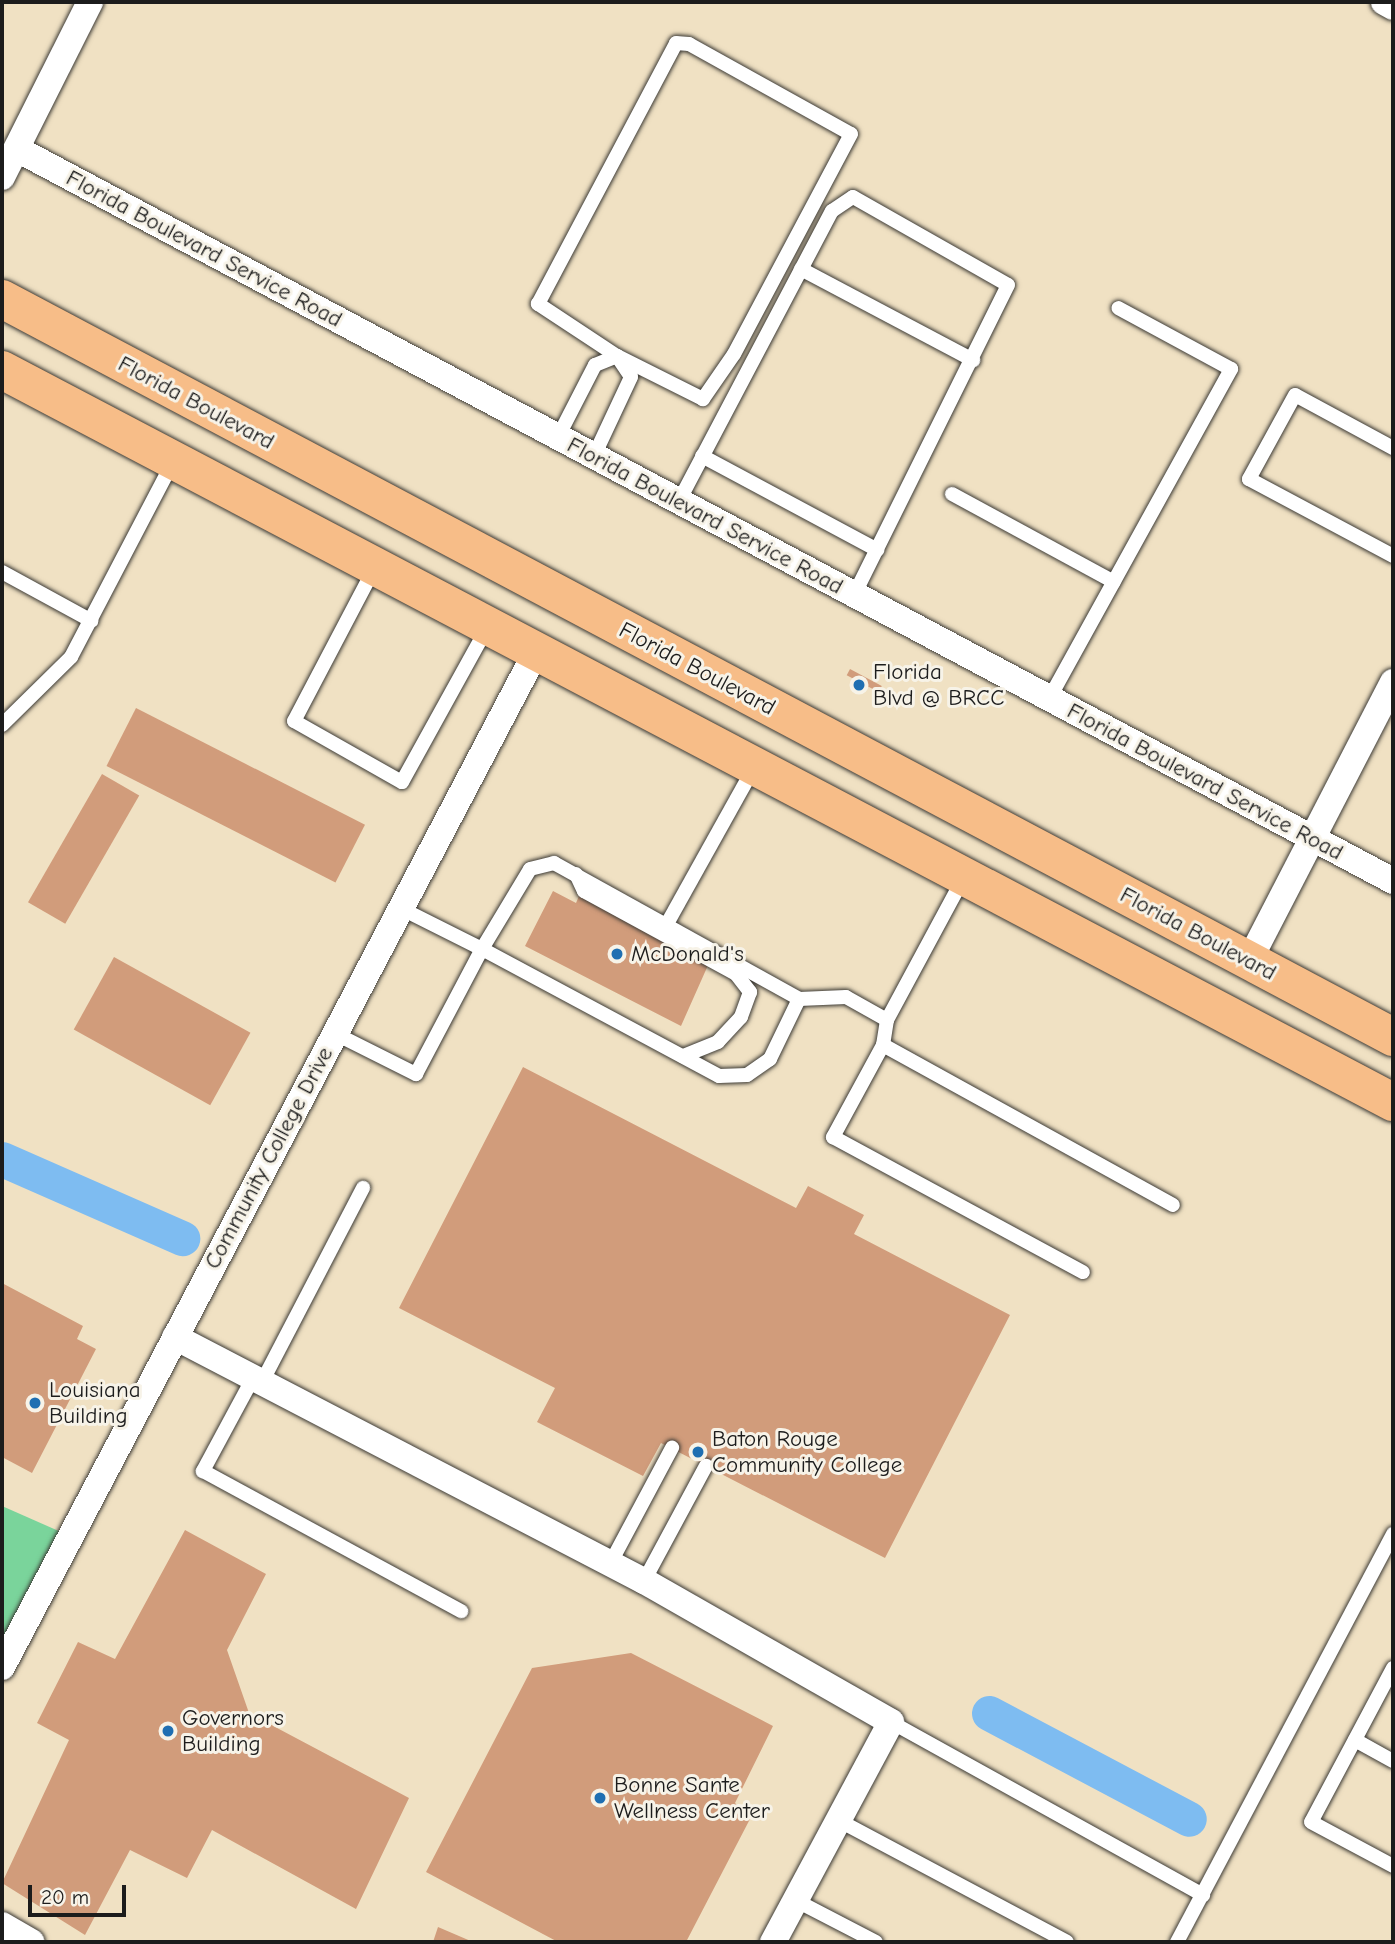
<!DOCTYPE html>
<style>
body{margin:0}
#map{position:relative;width:1395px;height:1944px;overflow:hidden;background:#f0e1c3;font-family:"Comic Neue",sans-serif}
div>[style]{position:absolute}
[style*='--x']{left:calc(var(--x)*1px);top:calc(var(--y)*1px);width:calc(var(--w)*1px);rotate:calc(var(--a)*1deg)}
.green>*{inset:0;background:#7ad49b}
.canal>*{height:35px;margin:-17.5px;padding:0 17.5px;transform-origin:17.5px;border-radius:17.5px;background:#7ebcf1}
.building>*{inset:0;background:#d19c7b;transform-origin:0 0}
.roads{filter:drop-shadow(0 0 2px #3c3a35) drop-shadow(0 0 2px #3c3a35)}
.service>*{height:14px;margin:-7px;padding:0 7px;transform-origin:7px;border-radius:7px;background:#fff}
.minor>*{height:26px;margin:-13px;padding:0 13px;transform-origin:13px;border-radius:13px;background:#fff}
.primary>*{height:38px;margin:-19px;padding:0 19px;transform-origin:19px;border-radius:19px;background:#f7bd88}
.dots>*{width:19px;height:19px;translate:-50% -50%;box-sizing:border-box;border:4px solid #f7f3e8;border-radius:50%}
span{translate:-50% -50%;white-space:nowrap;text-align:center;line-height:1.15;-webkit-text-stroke:6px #f7f3e8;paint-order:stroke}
.street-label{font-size:23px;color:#1c1c1c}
.poi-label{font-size:23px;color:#1c1c1c}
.left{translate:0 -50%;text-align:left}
.frame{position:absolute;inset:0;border:4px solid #1c1c1c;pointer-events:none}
.scale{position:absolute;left:28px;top:1885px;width:98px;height:32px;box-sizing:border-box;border:4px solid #1c1c1c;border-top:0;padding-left:9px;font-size:21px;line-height:24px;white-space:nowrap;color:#1c1c1c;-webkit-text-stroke:5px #f7f3e8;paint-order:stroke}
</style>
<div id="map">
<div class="green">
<div style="clip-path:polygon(2px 1506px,70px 1536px,2px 1666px)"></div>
</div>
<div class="canal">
<div style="--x:2;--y:1159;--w:197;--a:23.7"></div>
<div style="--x:989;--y:1713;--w:226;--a:27.9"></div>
</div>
<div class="building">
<div style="left:850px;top:669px;width:36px;height:7px;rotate:28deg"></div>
<div style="left:136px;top:708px;width:257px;height:65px;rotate:27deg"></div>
<div style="left:102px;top:774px;width:43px;height:148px;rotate:30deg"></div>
<div style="clip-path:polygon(553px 891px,576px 903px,579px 896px,709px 963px,681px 1026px,525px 946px)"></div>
<div style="left:114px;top:957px;width:156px;height:83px;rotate:29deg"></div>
<div style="clip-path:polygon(523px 1067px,796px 1208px,808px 1186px,864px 1215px,854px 1234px,1010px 1315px,885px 1558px,661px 1443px,643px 1476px,537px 1422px,555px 1388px,399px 1308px)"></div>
<div style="clip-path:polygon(2px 1283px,83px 1326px,77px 1339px,96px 1349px,32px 1473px,2px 1457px)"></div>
<div style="clip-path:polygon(185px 1530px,266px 1574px,227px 1650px,249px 1713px,409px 1798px,356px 1909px,212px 1830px,187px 1878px,130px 1850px,85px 1935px,2px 1883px,69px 1740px,37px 1723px,78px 1642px,115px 1659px)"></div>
<div style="clip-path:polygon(631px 1653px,773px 1726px,735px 1803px,750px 1819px,686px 1942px,558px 1942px,426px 1872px,532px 1668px)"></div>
<div style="clip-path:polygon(438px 1927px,473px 1942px,433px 1942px)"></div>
</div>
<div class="roads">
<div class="service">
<div style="--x:676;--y:43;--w:13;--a:4"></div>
<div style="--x:689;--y:44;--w:185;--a:29.1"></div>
<div style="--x:851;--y:134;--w:249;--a:118"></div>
<div style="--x:734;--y:354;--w:55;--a:124.6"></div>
<div style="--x:703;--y:399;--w:96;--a:-153.4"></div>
<div style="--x:617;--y:356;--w:95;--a:-146.6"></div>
<div style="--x:538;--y:304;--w:295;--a:-62.1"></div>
<div style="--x:801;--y:269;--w:195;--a:27.9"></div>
<div style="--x:558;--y:437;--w:81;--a:-62.8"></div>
<div style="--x:595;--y:365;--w:24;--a:-22"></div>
<div style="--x:617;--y:356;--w:25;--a:56"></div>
<div style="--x:631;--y:377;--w:87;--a:115.1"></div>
<div style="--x:1393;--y:448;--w:111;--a:-151.6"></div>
<div style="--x:1295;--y:395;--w:96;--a:118.7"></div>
<div style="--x:1249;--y:479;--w:163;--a:28.1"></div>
<div style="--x:702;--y:456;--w:199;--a:28.2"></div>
<div style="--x:952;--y:494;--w:184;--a:28.5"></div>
<div style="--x:679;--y:501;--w:328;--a:-62.2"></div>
<div style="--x:832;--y:211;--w:25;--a:-34"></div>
<div style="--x:853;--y:197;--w:178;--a:29.6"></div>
<div style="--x:1008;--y:285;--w:346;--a:116.4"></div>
<div style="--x:375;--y:567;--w:174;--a:117.7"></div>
<div style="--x:294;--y:721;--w:124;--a:29.5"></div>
<div style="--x:402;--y:782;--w:178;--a:-61.1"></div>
<div style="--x:2;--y:572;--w:102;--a:28.6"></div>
<div style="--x:1049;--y:699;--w:377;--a:-61.1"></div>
<div style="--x:1231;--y:369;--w:128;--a:-151.6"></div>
<div style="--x:2;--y:725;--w:97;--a:-44.6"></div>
<div style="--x:71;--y:657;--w:220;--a:-62.4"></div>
<div style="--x:554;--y:863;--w:280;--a:29"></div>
<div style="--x:799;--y:999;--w:67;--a:115.8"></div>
<div style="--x:770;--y:1059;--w:28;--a:145"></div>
<div style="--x:747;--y:1075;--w:28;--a:178"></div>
<div style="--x:719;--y:1076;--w:269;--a:-151.8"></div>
<div style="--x:482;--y:949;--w:93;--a:-59"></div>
<div style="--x:530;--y:869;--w:25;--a:-14"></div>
<div style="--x:576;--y:874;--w:19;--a:65"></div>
<div style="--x:584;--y:891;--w:173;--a:28.6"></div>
<div style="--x:736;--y:974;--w:23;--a:52"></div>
<div style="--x:750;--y:992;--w:27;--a:110"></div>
<div style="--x:741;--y:1017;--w:34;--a:133"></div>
<div style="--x:718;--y:1042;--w:38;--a:158"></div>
<div style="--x:668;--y:922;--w:179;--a:-60.9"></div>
<div style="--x:799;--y:999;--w:47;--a:-2.4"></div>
<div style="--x:846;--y:997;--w:47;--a:29.3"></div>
<div style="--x:887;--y:1020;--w:160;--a:-61.7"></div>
<div style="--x:887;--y:1020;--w:25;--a:99"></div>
<div style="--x:883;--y:1045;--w:331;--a:28.9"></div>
<div style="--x:334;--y:1033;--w:92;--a:26.6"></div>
<div style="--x:416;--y:1074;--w:141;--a:-62.2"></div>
<div style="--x:482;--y:949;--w:92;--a:-153.4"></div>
<div style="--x:883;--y:1045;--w:105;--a:118.5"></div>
<div style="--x:833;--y:1137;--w:284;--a:28.4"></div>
<div style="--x:253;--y:1378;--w:106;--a:118.3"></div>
<div style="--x:203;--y:1471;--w:294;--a:28.5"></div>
<div style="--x:262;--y:1382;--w:219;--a:-62.5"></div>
<div style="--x:610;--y:1564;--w:132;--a:-61.9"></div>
<div style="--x:644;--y:1581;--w:131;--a:-61.7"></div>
<div style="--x:1393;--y:1668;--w:174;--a:118"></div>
<div style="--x:1311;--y:1822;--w:93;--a:28.2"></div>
<div style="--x:891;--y:1722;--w:357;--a:29"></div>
<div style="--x:1355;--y:1740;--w:43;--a:28.9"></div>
<div style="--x:838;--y:1820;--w:259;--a:28"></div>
<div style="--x:795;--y:1900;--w:91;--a:27.4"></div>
<div style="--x:1177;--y:1942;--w:462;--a:-62.1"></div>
</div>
<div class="minor">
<div style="--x:1384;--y:2;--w:10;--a:29"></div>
<div style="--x:17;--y:149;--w:1559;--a:28.01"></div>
<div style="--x:2;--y:177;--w:196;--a:-63.3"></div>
<div style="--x:1249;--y:961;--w:314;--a:-62.7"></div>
<div style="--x:175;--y:1337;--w:529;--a:27.49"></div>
<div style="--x:644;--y:1581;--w:284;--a:29.7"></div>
<div style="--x:891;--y:1722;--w:250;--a:118.2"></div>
<div style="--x:2;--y:1667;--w:1149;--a:-62.25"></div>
<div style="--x:2;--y:1925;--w:34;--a:30"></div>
</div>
<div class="primary">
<div style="--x:2;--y:299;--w:1575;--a:27.95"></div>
<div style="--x:2;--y:370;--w:1572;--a:27.76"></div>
</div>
</div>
<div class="dots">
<div style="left:859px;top:685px;background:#1f6fb2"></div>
<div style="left:617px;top:954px;background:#1f6fb2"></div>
<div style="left:35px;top:1403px;background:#1f6fb2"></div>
<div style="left:698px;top:1452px;background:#1f6fb2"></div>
<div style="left:168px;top:1731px;background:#1f6fb2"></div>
<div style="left:600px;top:1798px;background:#1f6fb2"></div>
</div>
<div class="street-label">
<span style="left:204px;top:249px;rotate:28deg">Florida Boulevard Service Road</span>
<span style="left:196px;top:403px;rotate:28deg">Florida Boulevard</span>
<span style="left:705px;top:516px;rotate:28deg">Florida Boulevard Service Road</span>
<span style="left:697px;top:669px;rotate:28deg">Florida Boulevard</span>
<span style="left:1205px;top:782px;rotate:28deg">Florida Boulevard Service Road</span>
<span style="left:1198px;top:934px;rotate:28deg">Florida Boulevard</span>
<span style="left:269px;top:1158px;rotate:-62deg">Community College Drive</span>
</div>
<div class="poi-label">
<span class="left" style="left:873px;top:685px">Florida<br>Blvd @ BRCC</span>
<span class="left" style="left:631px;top:954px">McDonald's</span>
<span class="left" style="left:49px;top:1403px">Louisiana<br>Building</span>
<span class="left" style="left:712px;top:1452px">Baton Rouge<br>Community College</span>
<span class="left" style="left:182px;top:1731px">Governors<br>Building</span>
<span class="left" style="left:614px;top:1798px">Bonne Sante<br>Wellness Center</span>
</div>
<div class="frame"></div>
<div class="scale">20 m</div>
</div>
